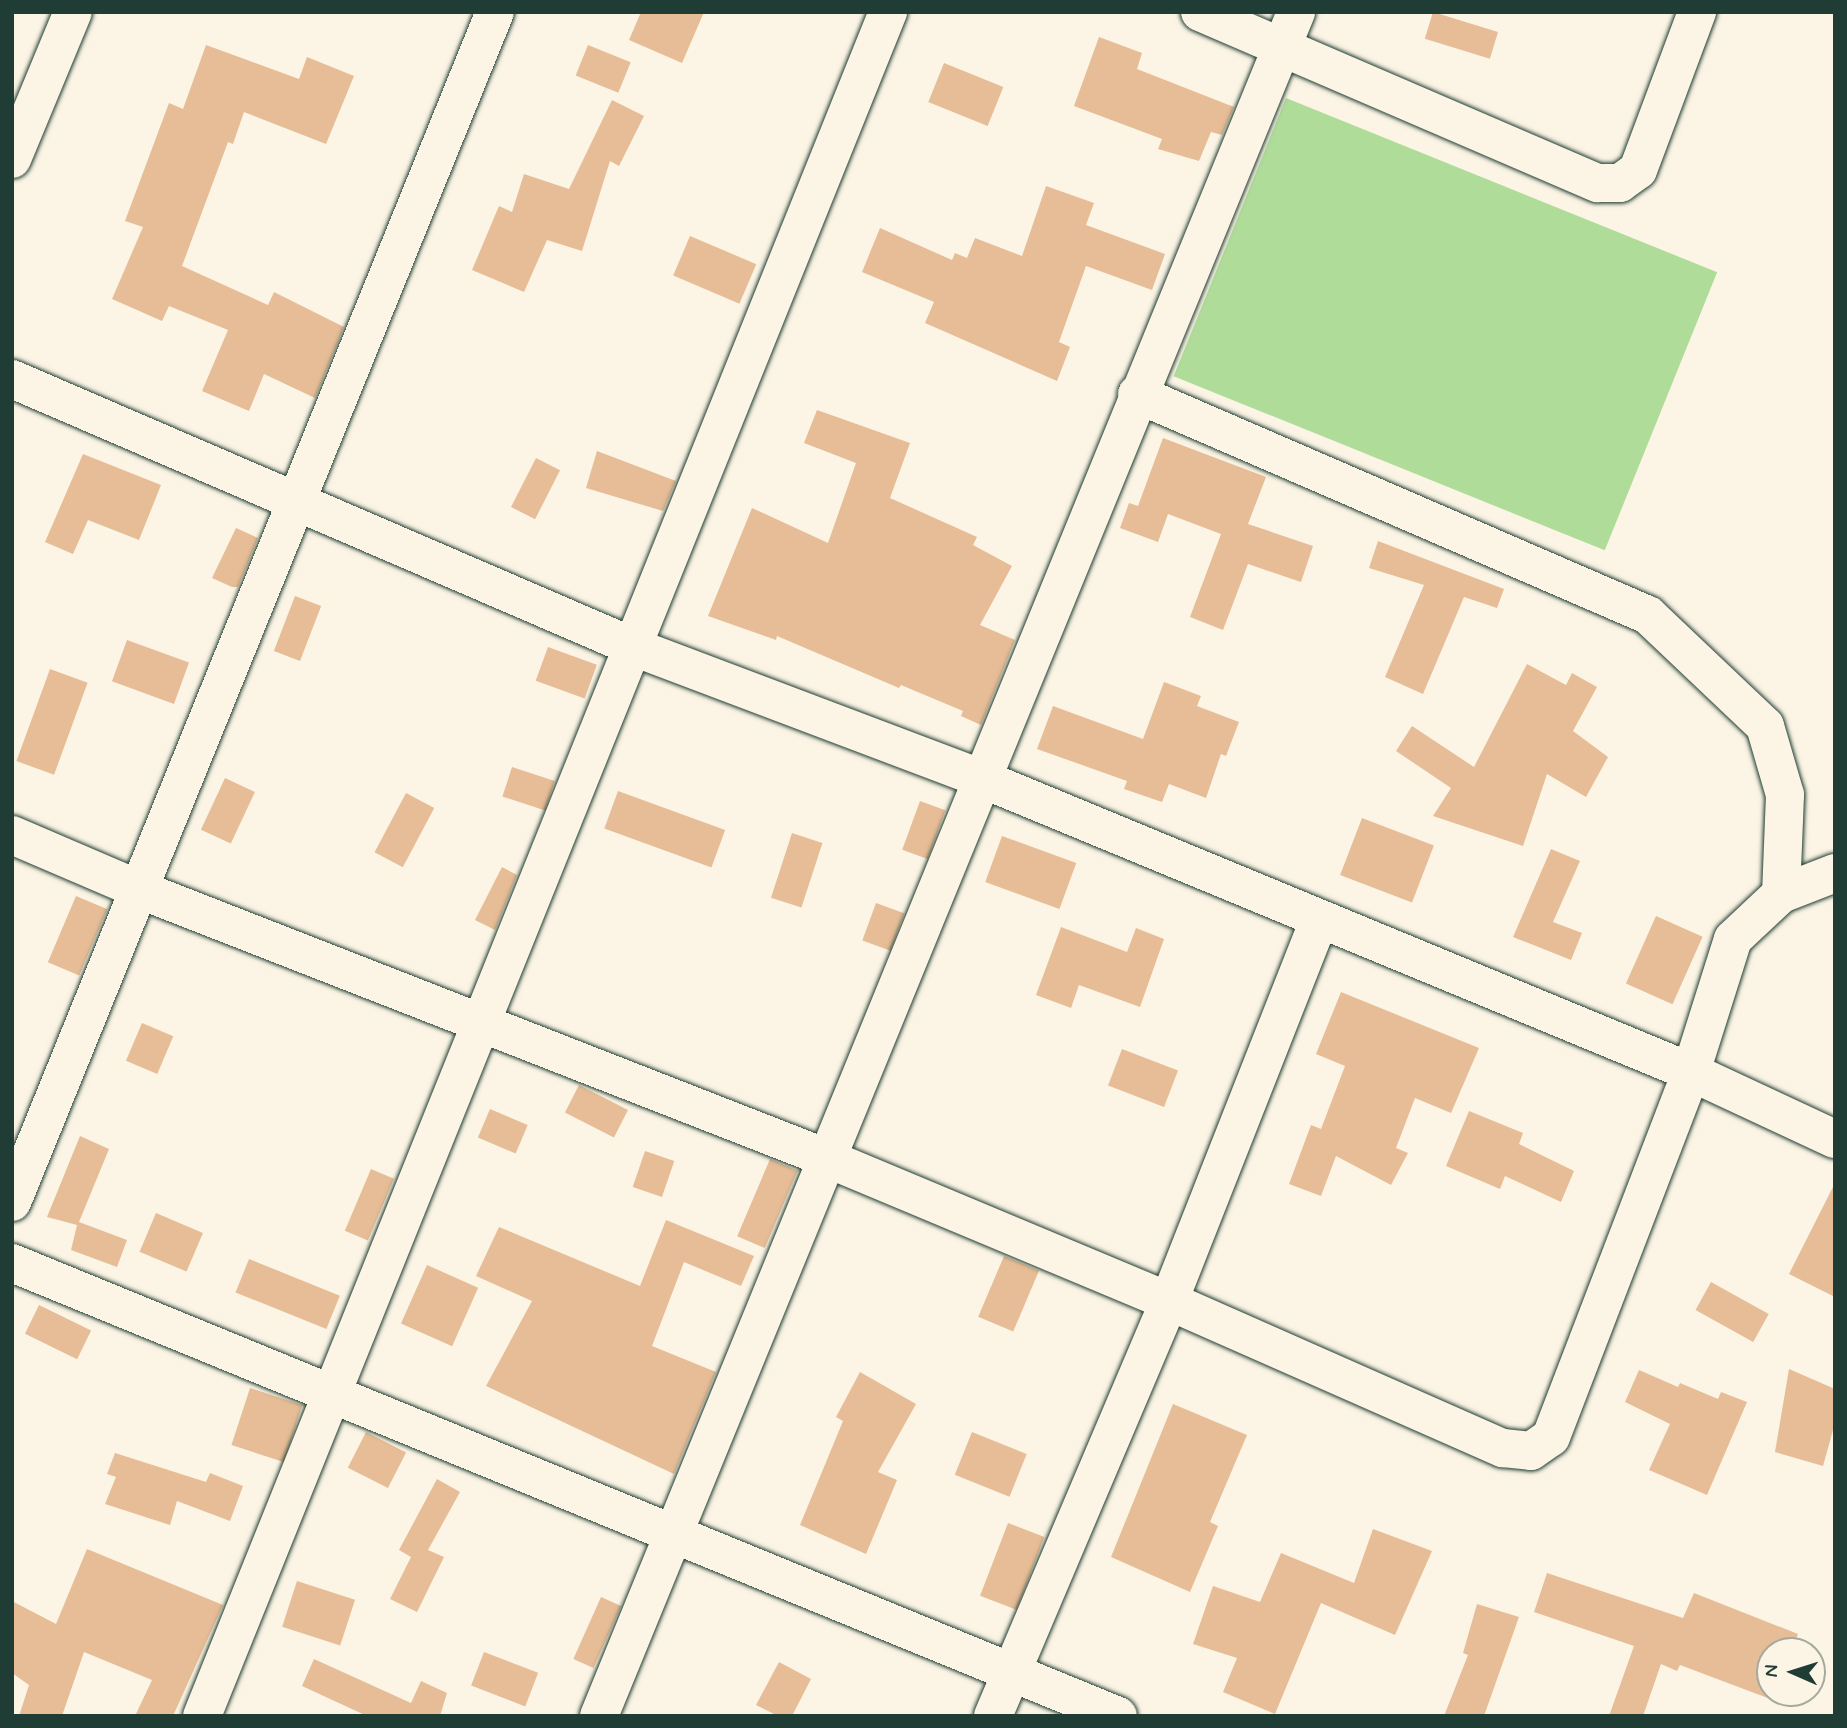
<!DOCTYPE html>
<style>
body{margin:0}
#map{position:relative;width:1847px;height:1728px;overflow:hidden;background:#fcf5e5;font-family:Mynerve,sans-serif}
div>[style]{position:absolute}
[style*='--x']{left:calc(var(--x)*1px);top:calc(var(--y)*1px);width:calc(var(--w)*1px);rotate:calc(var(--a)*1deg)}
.green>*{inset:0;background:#b0dc9a;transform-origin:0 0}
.building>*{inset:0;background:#e6bd96;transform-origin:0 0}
.roads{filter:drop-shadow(0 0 2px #1f3d34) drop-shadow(0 0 2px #1f3d34)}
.minor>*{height:38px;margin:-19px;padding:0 19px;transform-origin:19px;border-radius:19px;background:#fcf5e5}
span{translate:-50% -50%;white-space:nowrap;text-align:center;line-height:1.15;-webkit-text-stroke:6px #fcf5e5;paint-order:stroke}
.frame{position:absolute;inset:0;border:14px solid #1f3d34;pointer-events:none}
.north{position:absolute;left:1756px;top:1637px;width:70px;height:70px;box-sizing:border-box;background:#fcf5e5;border:2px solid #a4ab9e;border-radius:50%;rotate:273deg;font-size:19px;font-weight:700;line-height:28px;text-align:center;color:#1f3d34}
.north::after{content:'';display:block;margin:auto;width:24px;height:32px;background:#1f3d34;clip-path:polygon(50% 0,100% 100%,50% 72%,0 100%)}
</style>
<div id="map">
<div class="green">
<div style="left:1286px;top:98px;width:465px;height:300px;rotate:22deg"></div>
</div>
<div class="building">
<div style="clip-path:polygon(641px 12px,704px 12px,682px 63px,629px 40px)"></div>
<div style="left:1433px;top:12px;width:68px;height:28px;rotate:17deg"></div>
<div style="clip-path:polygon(1099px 37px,1142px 53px,1137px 69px,1234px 107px,1222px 135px,1211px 132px,1199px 161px,1158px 149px,1162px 139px,1074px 106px)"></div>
<div style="clip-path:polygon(206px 45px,299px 79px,307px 57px,354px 76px,326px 144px,244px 112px,233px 144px,228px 142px,182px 266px,268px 305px,274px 292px,344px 327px,315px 398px,264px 374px,249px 411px,202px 391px,228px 330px,169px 306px,162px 321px,112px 299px,143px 227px,125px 221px,169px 103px,183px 109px)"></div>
<div style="left:588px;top:45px;width:46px;height:33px;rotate:22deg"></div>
<div style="left:944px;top:63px;width:64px;height:42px;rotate:22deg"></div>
<div style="clip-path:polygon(612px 100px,644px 116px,619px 166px,610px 161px,582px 251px,547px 240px,524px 292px,472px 270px,499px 206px,512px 212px,524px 174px,569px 189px)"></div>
<div style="clip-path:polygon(1046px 186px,1094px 203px,1086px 225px,1165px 254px,1152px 290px,1086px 266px,1059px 342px,1070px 347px,1057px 381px,925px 323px,934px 302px,862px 272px,880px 228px,952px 260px,955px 253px,967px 258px,975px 238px,1022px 256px)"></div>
<div style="left:690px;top:236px;width:72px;height:43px;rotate:23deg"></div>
<div style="clip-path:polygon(817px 410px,910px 443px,890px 498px,977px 537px,973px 545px,1012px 566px,980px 625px,1015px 640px,981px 725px,961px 716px,963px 711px,901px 685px,899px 688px,777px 636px,776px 640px,708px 616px,752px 508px,828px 543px,856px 463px,804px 443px)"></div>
<div style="clip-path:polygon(1163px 438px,1266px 477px,1248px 524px,1313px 546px,1301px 582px,1248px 564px,1223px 630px,1190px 617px,1221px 534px,1168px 514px,1158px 542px,1120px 528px,1129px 503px,1138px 506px)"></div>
<div style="clip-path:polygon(597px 451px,676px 481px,663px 511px,586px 488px)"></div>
<div style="clip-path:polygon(83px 454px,161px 485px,139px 540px,88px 520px,73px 554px,45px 542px)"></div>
<div style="left:536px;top:458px;width:27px;height:55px;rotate:27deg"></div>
<div style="clip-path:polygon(236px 528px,258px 538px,238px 587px,232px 587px,212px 578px)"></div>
<div style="clip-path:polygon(1378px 541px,1504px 589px,1497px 608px,1464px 597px,1423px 694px,1385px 677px,1424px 585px,1369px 568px)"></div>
<div style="left:295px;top:596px;width:28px;height:59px;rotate:21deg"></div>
<div style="left:127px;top:640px;width:66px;height:44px;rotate:20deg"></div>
<div style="left:548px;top:647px;width:52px;height:36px;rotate:20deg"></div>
<div style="clip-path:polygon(1527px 664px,1566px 685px,1572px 673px,1597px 687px,1573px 731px,1608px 757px,1586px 797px,1547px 774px,1523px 846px,1433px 816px,1451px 788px,1396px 751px,1412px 726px,1474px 767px)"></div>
<div style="left:50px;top:669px;width:40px;height:98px;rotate:20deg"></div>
<div style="clip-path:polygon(1164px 682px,1201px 696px,1197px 706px,1239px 722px,1226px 756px,1221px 754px,1206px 798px,1169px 784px,1162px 802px,1124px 789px,1127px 781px,1037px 749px,1053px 706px,1143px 739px)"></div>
<div style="left:512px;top:767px;width:45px;height:31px;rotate:18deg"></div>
<div style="left:225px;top:778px;width:33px;height:57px;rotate:25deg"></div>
<div style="left:618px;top:791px;width:114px;height:40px;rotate:20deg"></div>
<div style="left:406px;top:793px;width:32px;height:67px;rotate:28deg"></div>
<div style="left:920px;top:801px;width:27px;height:52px;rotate:20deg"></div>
<div style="left:1362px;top:818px;width:77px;height:61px;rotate:21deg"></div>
<div style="left:792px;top:833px;width:32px;height:68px;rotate:18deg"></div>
<div style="left:1002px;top:836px;width:79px;height:49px;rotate:20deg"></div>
<div style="clip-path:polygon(1551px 849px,1580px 861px,1553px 922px,1582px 933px,1571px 960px,1513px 937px)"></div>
<div style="clip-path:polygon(502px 867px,517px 875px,495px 930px,475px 920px)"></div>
<div style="left:76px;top:896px;width:34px;height:72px;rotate:23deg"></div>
<div style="left:876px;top:903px;width:30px;height:40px;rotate:20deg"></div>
<div style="left:1656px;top:916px;width:51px;height:74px;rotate:24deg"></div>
<div style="clip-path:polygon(1061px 927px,1127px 952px,1136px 928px,1164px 939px,1140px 1007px,1079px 985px,1071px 1008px,1036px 995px)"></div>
<div style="clip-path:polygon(1341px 992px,1479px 1048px,1451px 1113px,1415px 1098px,1396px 1148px,1408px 1153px,1391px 1185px,1336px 1156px,1321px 1196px,1289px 1184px,1311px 1125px,1321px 1129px,1345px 1066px,1316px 1054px)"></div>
<div style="left:142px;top:1023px;width:34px;height:41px;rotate:23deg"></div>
<div style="left:1122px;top:1049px;width:60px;height:39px;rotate:21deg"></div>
<div style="left:579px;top:1085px;width:55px;height:31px;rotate:27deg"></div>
<div style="left:490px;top:1109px;width:41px;height:31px;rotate:23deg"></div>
<div style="clip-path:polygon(1469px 1111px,1523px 1133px,1519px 1144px,1574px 1171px,1561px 1202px,1505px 1176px,1500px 1189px,1446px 1166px)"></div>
<div style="clip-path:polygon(80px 1136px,109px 1149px,79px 1222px,127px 1240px,117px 1267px,71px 1250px,77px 1225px,47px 1217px)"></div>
<div style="left:645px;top:1151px;width:31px;height:38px;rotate:19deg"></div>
<div style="left:770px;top:1159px;width:30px;height:84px;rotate:23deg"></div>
<div style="left:371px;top:1169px;width:25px;height:67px;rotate:23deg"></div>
<div style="clip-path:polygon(1835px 1183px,1835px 1297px,1789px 1274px)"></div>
<div style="left:156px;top:1213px;width:51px;height:42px;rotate:23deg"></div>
<div style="clip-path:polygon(666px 1220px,754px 1256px,741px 1286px,684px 1262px,652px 1346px,716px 1372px,674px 1474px,486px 1386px,532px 1301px,476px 1276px,499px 1227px,640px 1286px)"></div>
<div style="left:1004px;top:1256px;width:38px;height:66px;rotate:23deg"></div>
<div style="left:249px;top:1259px;width:98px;height:36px;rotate:22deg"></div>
<div style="left:427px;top:1265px;width:56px;height:64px;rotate:24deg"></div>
<div style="left:1711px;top:1282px;width:66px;height:32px;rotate:29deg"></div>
<div style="left:39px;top:1305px;width:58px;height:32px;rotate:26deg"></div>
<div style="clip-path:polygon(1789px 1369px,1835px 1389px,1835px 1423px,1823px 1466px,1775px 1452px)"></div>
<div style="clip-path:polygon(1639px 1370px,1678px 1387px,1680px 1383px,1718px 1399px,1721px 1392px,1747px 1402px,1707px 1495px,1649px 1470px,1670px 1424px,1625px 1402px)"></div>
<div style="clip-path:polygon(860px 1372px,916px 1404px,878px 1472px,897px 1480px,866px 1554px,800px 1525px,843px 1421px,836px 1417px)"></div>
<div style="left:250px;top:1388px;width:55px;height:60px;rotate:18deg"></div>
<div style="clip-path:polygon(1173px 1404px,1247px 1435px,1210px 1522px,1218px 1526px,1190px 1592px,1111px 1557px)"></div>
<div style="left:366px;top:1432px;width:45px;height:40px;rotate:27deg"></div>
<div style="left:972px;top:1432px;width:59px;height:46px;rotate:22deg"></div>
<div style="clip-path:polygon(115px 1453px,206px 1482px,210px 1473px,243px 1486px,230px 1521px,177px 1501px,170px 1525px,105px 1504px,116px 1477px,107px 1474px)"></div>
<div style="clip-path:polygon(437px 1479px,460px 1492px,428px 1550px,444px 1557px,417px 1612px,390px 1599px,411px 1557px,399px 1550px)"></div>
<div style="left:1008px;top:1523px;width:39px;height:78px;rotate:21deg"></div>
<div style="clip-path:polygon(1373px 1529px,1432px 1551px,1395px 1635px,1321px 1603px,1275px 1714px,1223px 1692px,1237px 1658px,1193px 1644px,1213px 1586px,1260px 1602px,1281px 1553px,1354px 1583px)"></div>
<div style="clip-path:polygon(87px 1549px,223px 1605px,173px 1716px,135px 1716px,152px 1680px,84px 1652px,62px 1716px,19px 1716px,29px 1685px,12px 1673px,12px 1601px,56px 1624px)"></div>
<div style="clip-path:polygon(1547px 1573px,1683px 1618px,1694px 1593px,1798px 1634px,1792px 1651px,1770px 1651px,1773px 1700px,1680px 1665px,1677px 1671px,1661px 1664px,1643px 1716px,1609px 1716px,1634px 1646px,1534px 1612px)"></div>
<div style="left:297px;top:1581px;width:61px;height:48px;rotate:18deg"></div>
<div style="left:601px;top:1597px;width:22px;height:68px;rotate:24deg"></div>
<div style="clip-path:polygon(1477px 1604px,1519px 1617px,1484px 1716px,1444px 1716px,1468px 1655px,1463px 1653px)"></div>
<div style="left:484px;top:1652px;width:58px;height:36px;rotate:21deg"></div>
<div style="clip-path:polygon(314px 1659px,411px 1703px,421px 1681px,447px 1693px,440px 1716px,367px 1716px,302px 1686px)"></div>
<div style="clip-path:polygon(779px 1662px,811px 1679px,792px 1716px,778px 1716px,756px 1705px)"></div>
</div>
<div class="roads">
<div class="minor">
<div style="--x:1200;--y:12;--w:433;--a:23.3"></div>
<div style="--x:1598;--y:183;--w:22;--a:0"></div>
<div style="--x:1620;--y:183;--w:22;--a:-36"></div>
<div style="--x:1638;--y:170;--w:169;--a:-69.5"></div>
<div style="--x:12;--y:159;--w:159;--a:-67.5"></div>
<div style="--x:12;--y:379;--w:680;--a:23.32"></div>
<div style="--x:636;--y:648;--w:368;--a:20.7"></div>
<div style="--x:980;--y:778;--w:769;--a:22.47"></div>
<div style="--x:1691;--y:1072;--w:159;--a:25"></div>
<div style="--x:1137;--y:394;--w:557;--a:23.39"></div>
<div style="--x:1648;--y:615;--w:161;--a:43.5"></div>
<div style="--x:1765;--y:726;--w:72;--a:73.8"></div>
<div style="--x:1785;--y:795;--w:99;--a:92.3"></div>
<div style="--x:12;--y:835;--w:137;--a:23.2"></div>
<div style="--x:138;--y:889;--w:736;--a:21.34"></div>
<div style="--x:824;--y:1157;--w:374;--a:22.7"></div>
<div style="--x:1169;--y:1301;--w:365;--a:23.8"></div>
<div style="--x:1503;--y:1448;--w:28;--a:6"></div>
<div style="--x:1531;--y:1451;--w:24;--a:-35"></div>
<div style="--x:1551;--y:1437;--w:391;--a:-69"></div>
<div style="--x:1691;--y:1072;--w:139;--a:-72.5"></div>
<div style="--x:1733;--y:939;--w:66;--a:-43.2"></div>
<div style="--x:1781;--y:894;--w:58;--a:-21.3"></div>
<div style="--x:12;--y:1202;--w:1284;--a:-67.91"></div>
<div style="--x:12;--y:1263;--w:1195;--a:22.27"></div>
<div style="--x:202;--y:1716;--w:1837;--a:-68.07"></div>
<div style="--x:599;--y:1716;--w:1841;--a:-67.75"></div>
<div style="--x:993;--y:1716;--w:451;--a:-67"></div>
<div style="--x:1169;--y:1301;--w:409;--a:-68.5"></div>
</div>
</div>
<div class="frame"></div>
<div class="north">N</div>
</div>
